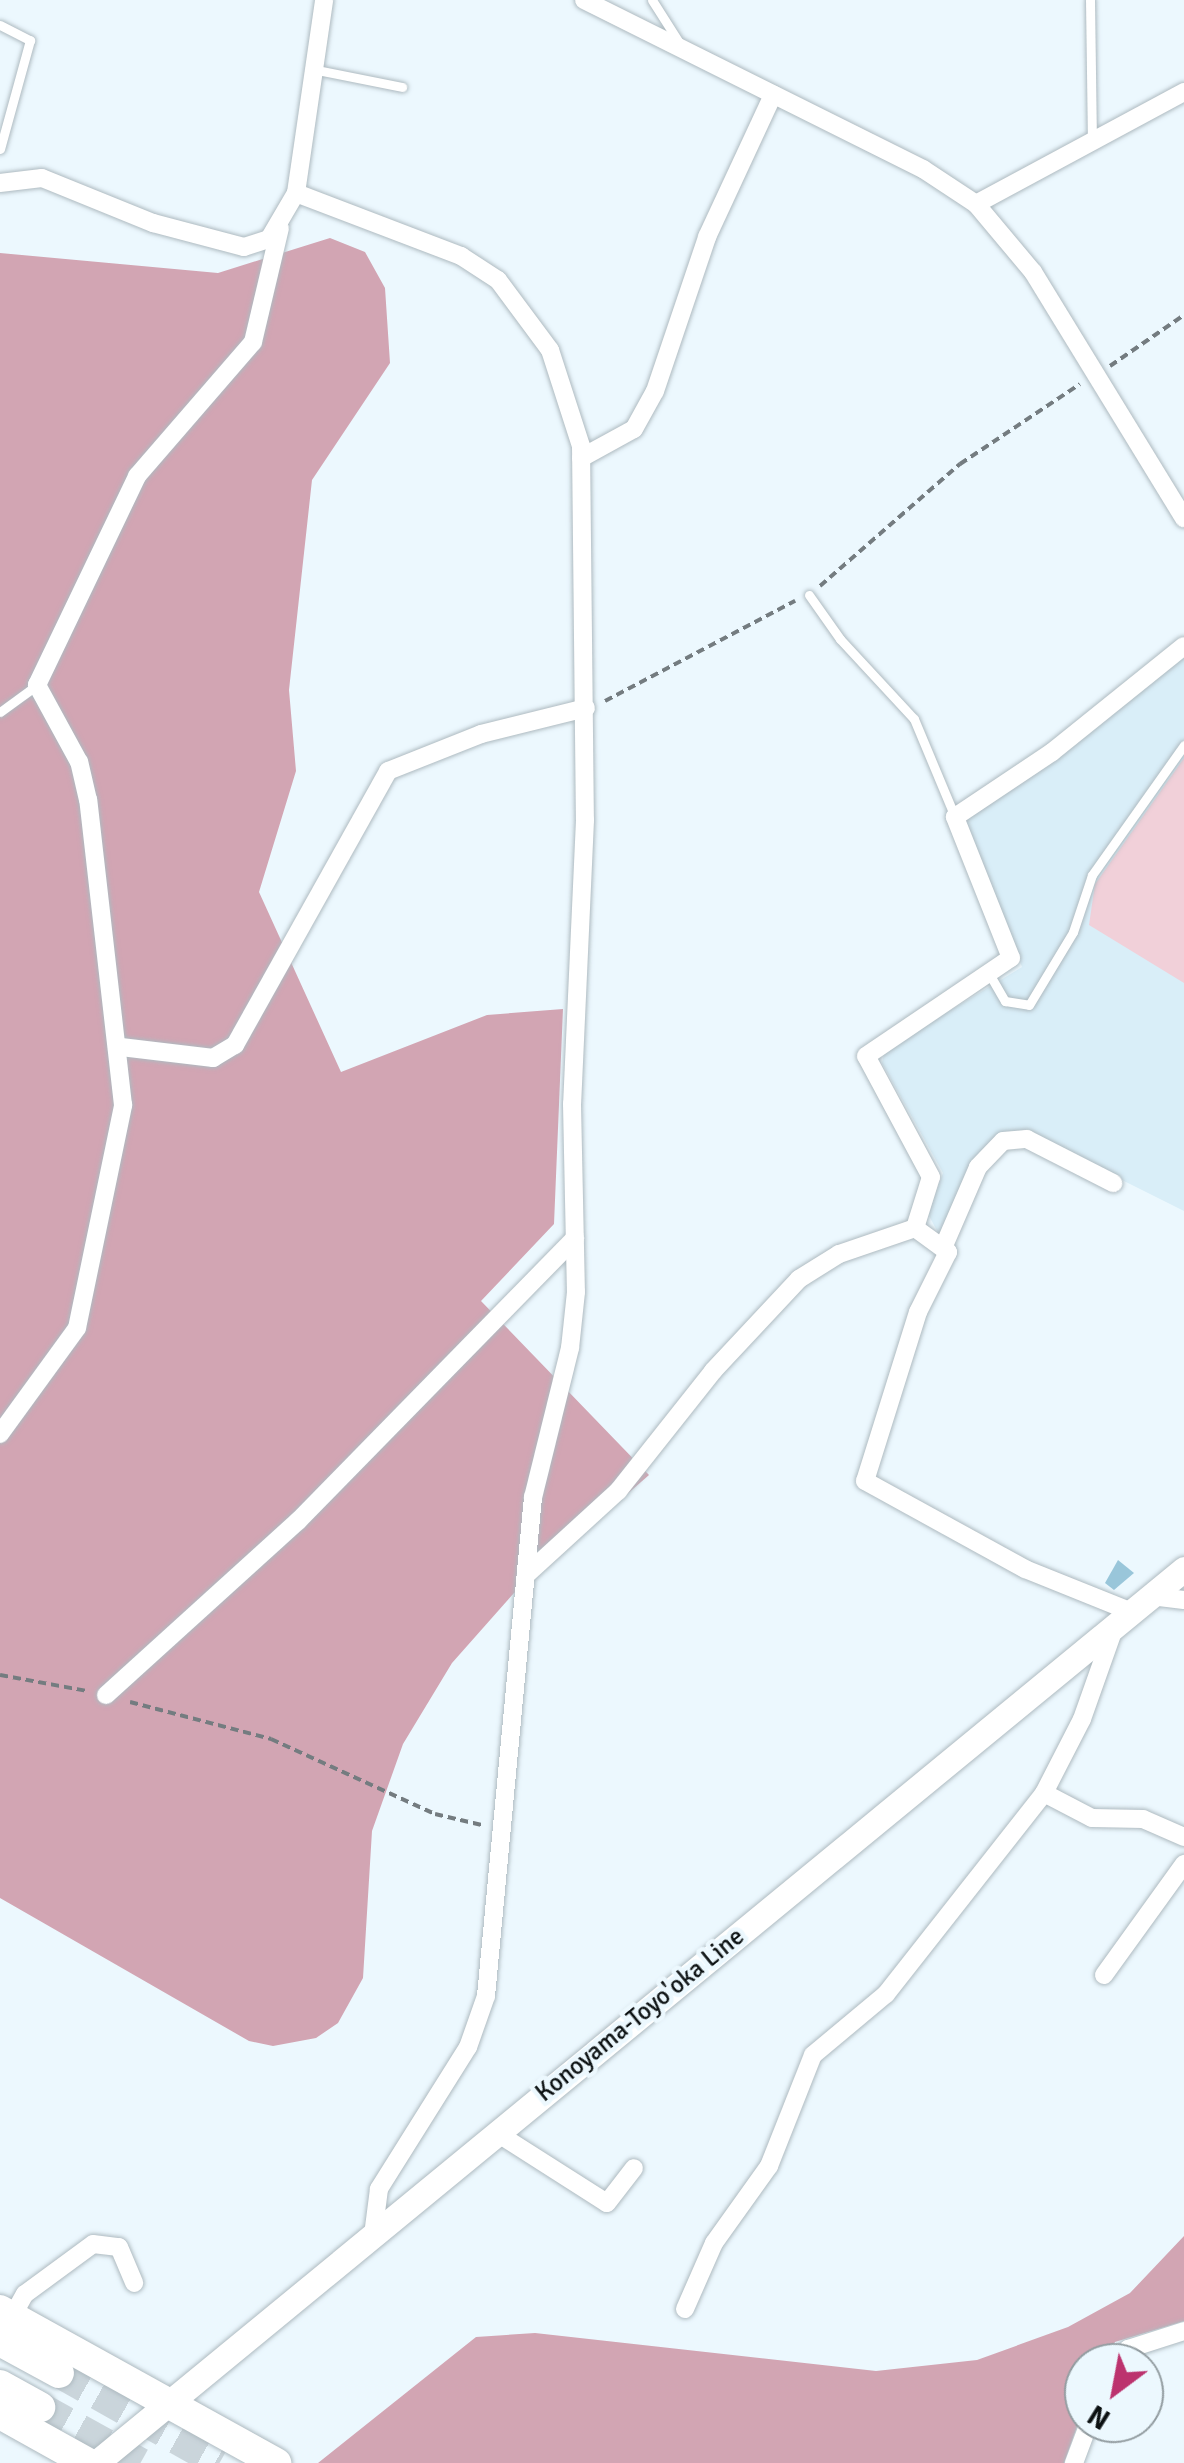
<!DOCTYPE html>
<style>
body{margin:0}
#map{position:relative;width:1184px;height:2463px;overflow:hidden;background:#ecf8fe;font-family:Signika,sans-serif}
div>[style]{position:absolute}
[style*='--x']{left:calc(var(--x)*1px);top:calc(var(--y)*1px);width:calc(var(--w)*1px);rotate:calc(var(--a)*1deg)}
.built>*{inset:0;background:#d9eef8}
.green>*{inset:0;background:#f1d0d9}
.forest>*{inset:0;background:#d2a5b3}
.building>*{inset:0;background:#99c6da}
.highway-tunnel>*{height:30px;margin-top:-15px;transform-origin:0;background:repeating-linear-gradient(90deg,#cad5db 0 30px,transparent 0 45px)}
.path>*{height:4px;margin-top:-2px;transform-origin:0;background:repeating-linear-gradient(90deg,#747c80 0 8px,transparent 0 13px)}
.roads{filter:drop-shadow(0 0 2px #aebac0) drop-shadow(0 0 2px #aebac0)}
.lane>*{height:9px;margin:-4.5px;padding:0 4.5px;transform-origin:4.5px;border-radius:4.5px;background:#fff}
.street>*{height:18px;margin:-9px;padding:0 9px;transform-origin:9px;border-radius:9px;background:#fff}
.secondary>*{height:25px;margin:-12.5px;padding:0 12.5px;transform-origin:12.5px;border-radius:12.5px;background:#fff}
.highway>*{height:30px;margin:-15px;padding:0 15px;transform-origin:15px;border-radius:15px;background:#fff}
span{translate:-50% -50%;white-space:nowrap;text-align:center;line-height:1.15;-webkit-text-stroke:9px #ecf8fe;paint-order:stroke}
.street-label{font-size:25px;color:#0c1112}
.north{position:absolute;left:1064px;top:2343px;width:100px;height:100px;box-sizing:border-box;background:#ecf8fe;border:2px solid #929ca0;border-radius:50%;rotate:212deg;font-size:28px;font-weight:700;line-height:40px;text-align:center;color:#0c1112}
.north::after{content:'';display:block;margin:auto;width:35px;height:45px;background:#bc336e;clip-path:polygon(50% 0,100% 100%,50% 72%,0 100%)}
</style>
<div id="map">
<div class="built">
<div style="clip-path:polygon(1184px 652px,1184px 1211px,1030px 1134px,998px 1138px,941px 1238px,928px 1214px,943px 1173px,882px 1063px,885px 1050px,1022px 967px,965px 820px)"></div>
</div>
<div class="green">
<div style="clip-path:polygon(1184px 758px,1184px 983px,1089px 925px,1095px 884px)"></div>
</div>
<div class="forest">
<div style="clip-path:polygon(330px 238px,365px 252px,385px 288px,390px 363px,312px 480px,289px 690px,296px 771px,259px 892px,341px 1072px,487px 1015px,563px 1009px,554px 1224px,481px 1301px,649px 1475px,514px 1593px,452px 1663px,403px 1744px,372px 1831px,363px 1978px,338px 2023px,316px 2038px,273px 2046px,249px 2041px,0 1898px,0 253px,218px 273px)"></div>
<div style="clip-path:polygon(1184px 2236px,1184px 2321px,1115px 2342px,1102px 2363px,1084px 2363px,1084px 2407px,1064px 2463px,318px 2463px,476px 2337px,535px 2333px,876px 2371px,977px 2360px,1068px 2327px,1130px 2293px)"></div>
</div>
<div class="building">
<div style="clip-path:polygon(1118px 1560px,1134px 1573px,1114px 1590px,1105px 1583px)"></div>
</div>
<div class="highway-tunnel">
<div style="--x:59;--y:2373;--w:184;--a:29.4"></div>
<div style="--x:40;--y:2407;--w:115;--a:29"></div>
</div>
<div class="path">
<div style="--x:1110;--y:366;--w:90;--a:-34.6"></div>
<div style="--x:820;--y:586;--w:186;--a:-41.1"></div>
<div style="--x:960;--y:464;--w:144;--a:-33.7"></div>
<div style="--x:605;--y:701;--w:215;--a:-27.8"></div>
<div style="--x:0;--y:1675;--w:88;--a:10.4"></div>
<div style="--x:130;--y:1702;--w:146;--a:14.7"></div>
<div style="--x:271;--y:1739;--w:180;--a:24.6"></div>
<div style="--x:435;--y:1814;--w:48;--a:13.2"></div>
</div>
<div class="roads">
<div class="lane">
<div style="--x:652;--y:0;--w:52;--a:57.5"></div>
<div style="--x:1090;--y:0;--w:142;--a:89.2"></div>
<div style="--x:0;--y:25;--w:34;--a:27"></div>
<div style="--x:30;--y:40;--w:113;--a:105.4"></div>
<div style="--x:312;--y:69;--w:92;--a:11.3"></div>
<div style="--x:809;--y:595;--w:54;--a:54.8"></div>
<div style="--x:840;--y:639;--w:109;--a:47.2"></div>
<div style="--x:914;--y:719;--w:106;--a:67.3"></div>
<div style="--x:0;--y:712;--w:46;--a:-36.1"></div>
<div style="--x:991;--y:977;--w:28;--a:60"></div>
<div style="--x:1005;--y:1001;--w:24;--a:9"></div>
<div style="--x:1029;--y:1005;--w:85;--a:-58.9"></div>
<div style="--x:1073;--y:932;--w:60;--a:-71.6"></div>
<div style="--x:1092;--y:875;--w:159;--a:-54.7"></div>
</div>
<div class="street">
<div style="--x:584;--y:0;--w:379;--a:26.5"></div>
<div style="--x:923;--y:169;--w:64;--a:33.4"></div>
<div style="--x:976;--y:204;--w:89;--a:50"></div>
<div style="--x:1033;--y:272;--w:289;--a:58.5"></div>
<div style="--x:0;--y:183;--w:42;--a:-6.8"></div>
<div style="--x:42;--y:178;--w:120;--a:22.1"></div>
<div style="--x:153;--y:223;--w:94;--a:14.8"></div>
<div style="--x:244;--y:247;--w:26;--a:-18"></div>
<div style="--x:269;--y:239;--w:53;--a:-59.6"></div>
<div style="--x:296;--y:193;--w:195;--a:-81.7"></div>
<div style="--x:296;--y:193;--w:177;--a:20.9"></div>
<div style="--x:461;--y:256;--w:44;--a:33"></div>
<div style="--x:498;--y:280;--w:87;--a:53.4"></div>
<div style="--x:550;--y:350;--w:101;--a:72.1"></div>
<div style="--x:581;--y:446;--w:374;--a:89.4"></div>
<div style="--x:585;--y:820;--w:284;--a:92.6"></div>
<div style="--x:572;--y:1104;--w:188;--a:88.8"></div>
<div style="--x:576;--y:1292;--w:56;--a:96.1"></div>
<div style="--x:570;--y:1348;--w:154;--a:103.9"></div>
<div style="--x:533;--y:1497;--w:501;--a:95.38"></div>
<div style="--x:486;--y:1996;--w:54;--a:109.4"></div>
<div style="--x:468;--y:2047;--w:168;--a:122.1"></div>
<div style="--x:379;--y:2189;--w:46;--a:97.4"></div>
<div style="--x:976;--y:204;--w:236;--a:-28.3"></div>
<div style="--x:581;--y:458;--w:60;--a:-28.7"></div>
<div style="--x:634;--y:429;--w:43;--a:-61.1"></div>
<div style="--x:655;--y:391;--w:163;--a:-71.3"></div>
<div style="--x:707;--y:237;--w:157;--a:-65.1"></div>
<div style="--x:121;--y:1047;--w:93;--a:6.8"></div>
<div style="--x:213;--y:1058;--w:26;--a:-31"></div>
<div style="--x:235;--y:1045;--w:314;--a:-60.8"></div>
<div style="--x:388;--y:771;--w:100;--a:-21.7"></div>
<div style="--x:481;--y:734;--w:108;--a:-13.9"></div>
<div style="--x:915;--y:1228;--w:53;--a:-72.6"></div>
<div style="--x:931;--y:1177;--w:137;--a:-118.2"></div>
<div style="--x:866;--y:1056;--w:175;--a:-34.1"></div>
<div style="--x:1011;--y:958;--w:152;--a:-111.7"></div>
<div style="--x:955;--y:817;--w:117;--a:-33.8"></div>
<div style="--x:1052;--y:752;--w:169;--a:-38.8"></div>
<div style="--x:915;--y:1228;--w:41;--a:36"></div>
<div style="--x:948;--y:1252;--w:67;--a:116.6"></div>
<div style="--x:918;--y:1312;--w:177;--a:107.4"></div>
<div style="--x:865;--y:1481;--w:183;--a:28.8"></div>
<div style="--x:1025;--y:1569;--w:115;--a:21.9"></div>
<div style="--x:943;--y:1248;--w:88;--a:-66.6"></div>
<div style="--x:978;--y:1167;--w:36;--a:-46"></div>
<div style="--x:1003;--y:1141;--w:24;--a:-5"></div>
<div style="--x:1027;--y:1139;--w:97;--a:27.1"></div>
<div style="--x:0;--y:1434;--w:131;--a:-54"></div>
<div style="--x:77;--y:1328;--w:228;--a:-78.3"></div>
<div style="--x:123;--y:1105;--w:307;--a:-96.5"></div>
<div style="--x:88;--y:800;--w:39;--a:-103"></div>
<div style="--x:79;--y:762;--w:88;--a:-118.6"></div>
<div style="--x:37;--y:685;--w:232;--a:-64.4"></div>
<div style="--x:137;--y:476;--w:177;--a:-49.1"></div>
<div style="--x:253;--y:342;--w:117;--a:-76.7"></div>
<div style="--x:526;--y:1575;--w:125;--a:-42.4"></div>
<div style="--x:618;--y:1491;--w:153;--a:-51.6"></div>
<div style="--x:713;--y:1371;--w:126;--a:-46.9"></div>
<div style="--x:799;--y:1279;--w:47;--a:-32"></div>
<div style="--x:839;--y:1254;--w:80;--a:-18.9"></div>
<div style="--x:1151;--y:1596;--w:33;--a:7"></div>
<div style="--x:106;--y:1695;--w:259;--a:-42.2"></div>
<div style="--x:298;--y:1521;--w:396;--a:-45.6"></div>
<div style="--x:1044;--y:1793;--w:54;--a:27.5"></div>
<div style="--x:1092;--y:1818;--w:51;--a:1.1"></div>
<div style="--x:1143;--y:1819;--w:45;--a:23.7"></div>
<div style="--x:1104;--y:1975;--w:137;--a:-54.2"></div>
<div style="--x:497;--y:2133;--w:130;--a:32.5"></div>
<div style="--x:607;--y:2203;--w:44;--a:-52.4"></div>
<div style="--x:685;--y:2309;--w:72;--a:-66.3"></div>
<div style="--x:714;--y:2243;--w:95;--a:-54.5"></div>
<div style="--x:769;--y:2166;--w:119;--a:-68.4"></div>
<div style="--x:813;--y:2055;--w:95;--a:-39.9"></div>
<div style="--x:886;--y:1994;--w:256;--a:-51.8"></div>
<div style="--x:1044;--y:1793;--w:83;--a:-62.8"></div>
<div style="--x:1082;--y:1719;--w:99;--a:-70.5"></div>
<div style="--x:12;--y:2317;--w:26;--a:-61"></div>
<div style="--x:25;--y:2294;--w:84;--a:-36.3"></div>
<div style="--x:93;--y:2244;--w:26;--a:7"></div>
<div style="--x:119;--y:2247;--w:39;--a:67"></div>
<div style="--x:1114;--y:2363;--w:20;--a:-45"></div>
<div style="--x:1128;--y:2349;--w:59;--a:-17.8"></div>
<div style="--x:1074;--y:2463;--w:43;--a:-69.4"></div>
</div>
<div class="secondary">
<div style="--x:96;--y:2463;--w:1408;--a:-39.41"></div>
</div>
<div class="highway">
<div style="--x:0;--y:2310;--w:316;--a:29"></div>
<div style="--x:0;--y:2341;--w:67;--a:28.5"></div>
<div style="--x:0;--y:2385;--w:46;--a:28.8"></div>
<div style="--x:0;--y:2414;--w:101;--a:29.1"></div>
</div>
</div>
<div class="street-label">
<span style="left:640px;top:2015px;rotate:-39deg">Konoyama-Toyo'oka Line</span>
</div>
<div class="north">N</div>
</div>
